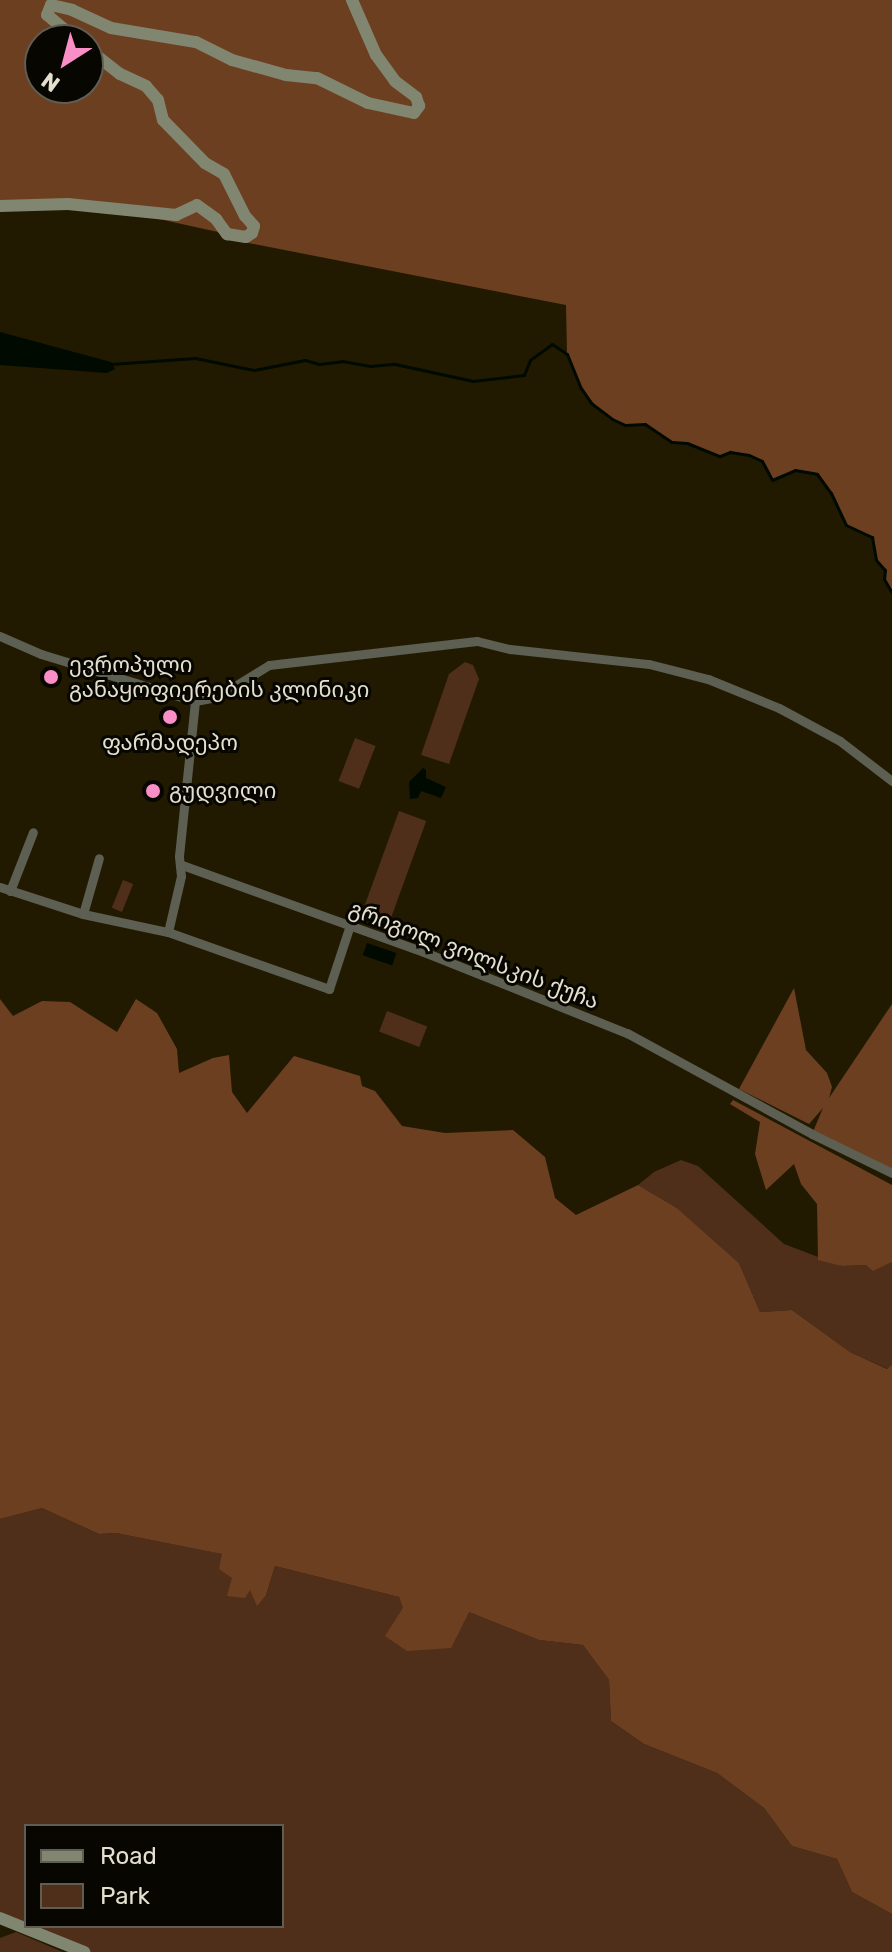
<!DOCTYPE html>
<meta charset="utf-8">
<style>
body{margin:0}
#map{position:relative;width:892px;height:1952px;overflow:hidden;background:#211a00;font-family:Rubik,"Noto Sans Georgian",sans-serif}
div>[style]{position:absolute}
[style*='--x']{left:calc(var(--x)*1px);top:calc(var(--y)*1px);width:calc(var(--w)*1px);rotate:calc(var(--a)*1deg)}
.green>*{inset:0;background:#4f2f1a;transform-origin:0 0}
.forest>*{inset:0;background:#6d3f21}
.water>*{inset:0;background:#000a00;transform-origin:0 0}
.stream>*{height:3px;margin:-1.5px;padding:0 1.5px;transform-origin:1.5px;border-radius:1.5px;background:#000a00}
.street>*{height:9px;margin:-4.5px;padding:0 4.5px;transform-origin:4.5px;border-radius:4.5px;background:#5c5f52}
.secondary>*{height:12px;margin:-6px;padding:0 6px;transform-origin:6px;border-radius:6px;background:#818671}
.dots>*{width:22px;height:22px;translate:-50% -50%;box-sizing:border-box;border:4px solid #080600;border-radius:50%}
span{translate:-50% -50%;white-space:nowrap;text-align:center;line-height:1.15;-webkit-text-stroke:6px #080600;paint-order:stroke}
.poi-label{font-size:22px;color:#e4e0cf}
.left{translate:0 -50%;text-align:left}
.street-label{font-size:22px;color:#e4e0cf}
.legend{position:absolute;left:24px;top:1824px;width:260px;height:104px;box-sizing:border-box;background:#080600;border:2px solid #605d53;margin:0;padding:10px 14px;list-style:none;font-size:24px;color:#e4e0cf}
.legend li{display:flex;align-items:center;gap:16px;height:40px}
.legend b{width:40px;border:2px solid #605d53}
.north{position:absolute;left:24px;top:24px;width:80px;height:80px;box-sizing:border-box;background:#080600;border:2px solid #605d53;border-radius:50%;rotate:216deg;font-size:22px;font-weight:700;line-height:32px;text-align:center;color:#e4e0cf}
.north::after{content:'';display:block;margin:auto;width:28px;height:36px;background:#fa8fc8;clip-path:polygon(50% 0,100% 100%,50% 72%,0 100%)}
</style>
<div id="map">
<div class="green">
<div style="clip-path:polygon(465px 662px,473px 665px,479px 679px,449px 764px,421px 755px,449px 674px)"></div>
<div style="left:355px;top:738px;width:22px;height:46px;rotate:21deg"></div>
<div style="left:399px;top:811px;width:29px;height:112px;rotate:20deg"></div>
<div style="left:123px;top:880px;width:11px;height:30px;rotate:22deg"></div>
<div style="left:387px;top:1011px;width:43px;height:22px;rotate:21deg"></div>
<div style="clip-path:polygon(681px 1160px,698px 1166px,784px 1244px,842px 1266px,866px 1265px,874px 1270px,892px 1262px,892px 1365px,888px 1369px,850px 1352px,792px 1310px,760px 1312px,739px 1263px,677px 1208px,638px 1185px,654px 1172px)"></div>
<div style="clip-path:polygon(evenodd,42px 1508px,99px 1534px,116px 1533px,223px 1554px,250px 1589px,266px 1595px,275px 1566px,399px 1597px,403px 1607px,469px 1612px,539px 1640px,583px 1645px,609px 1680px,611px 1721px,644px 1744px,717px 1773px,764px 1808px,792px 1846px,837px 1859px,852px 1892px,892px 1914px,892px 1952px,84px 1952px,0 1919px,0 1519px,42px 1508px,26px 1826px,282px 1826px,282px 1926px,26px 1926px,26px 1826px)"></div>
<div style="clip-path:polygon(16px 1932px,63px 1952px,0 1952px,0 1938px)"></div>
</div>
<div class="forest">
<div style="clip-path:polygon(evenodd,0 0,892px 0,892px 593px,884px 579px,884px 570px,876px 560px,872px 537px,846px 525px,831px 493px,817px 474px,795px 470px,772px 480px,762px 461px,749px 455px,730px 452px,720px 456px,687px 443px,672px 442px,645px 424px,625px 425px,600px 411px,581px 388px,567px 354px,566px 305px,223px 238px,218px 232px,118px 210px,54px 206px,0 211px,0 0,40px 40px,88px 40px,88px 88px,40px 88px,40px 40px)"></div>
<div style="clip-path:polygon(794px 988px,806px 1050px,827px 1073px,832px 1087px,829px 1098px,892px 1004px,892px 1172px,812px 1134px,823px 1108px,809px 1124px,739px 1089px)"></div>
<div style="clip-path:polygon(0 999px,13px 1016px,42px 1001px,70px 1002px,117px 1032px,136px 999px,157px 1013px,177px 1049px,179px 1073px,213px 1058px,229px 1055px,232px 1092px,247px 1113px,294px 1056px,360px 1076px,362px 1086px,375px 1091px,402px 1126px,445px 1133px,513px 1130px,545px 1157px,555px 1198px,576px 1215px,638px 1185px,677px 1208px,739px 1263px,760px 1312px,792px 1310px,850px 1352px,887px 1369px,892px 1365px,892px 1914px,852px 1892px,837px 1859px,792px 1846px,764px 1808px,717px 1773px,644px 1744px,611px 1721px,609px 1680px,583px 1645px,539px 1640px,469px 1612px,451px 1648px,407px 1651px,385px 1636px,403px 1608px,399px 1597px,275px 1566px,266px 1595px,257px 1606px,250px 1590px,245px 1598px,227px 1596px,232px 1578px,219px 1569px,222px 1554px,116px 1533px,99px 1534px,42px 1508px,0 1519px)"></div>
<div style="clip-path:polygon(733px 1100px,892px 1185px,892px 1262px,873px 1271px,866px 1265px,842px 1266px,818px 1260px,817px 1204px,801px 1184px,794px 1164px,766px 1190px,755px 1154px,760px 1122px,730px 1104px)"></div>
</div>
<div class="water">
<div style="clip-path:polygon(0 332px,111px 362px,115px 369px,107px 373px,0 365px)"></div>
<div style="clip-path:polygon(423px 768px,426px 770px,426px 778px,446px 787px,441px 798px,421px 791px,418px 798px,410px 799px,409px 782px)"></div>
<div style="left:367px;top:943px;width:31px;height:13px;rotate:19deg"></div>
</div>
<div class="stream">
<div style="--x:111;--y:364;--w:84;--a:-4.1"></div>
<div style="--x:195;--y:358;--w:60;--a:11.5"></div>
<div style="--x:254;--y:370;--w:52;--a:-11.1"></div>
<div style="--x:305;--y:360;--w:15;--a:16"></div>
<div style="--x:319;--y:364;--w:23;--a:-7"></div>
<div style="--x:342;--y:361;--w:28;--a:10"></div>
<div style="--x:370;--y:366;--w:25;--a:-5"></div>
<div style="--x:395;--y:364;--w:80;--a:12.3"></div>
<div style="--x:473;--y:381;--w:51;--a:-6.7"></div>
<div style="--x:524;--y:375;--w:16;--a:-68"></div>
<div style="--x:530;--y:360;--w:27;--a:-36"></div>
<div style="--x:552;--y:344;--w:18;--a:34"></div>
<div style="--x:567;--y:354;--w:37;--a:68"></div>
<div style="--x:581;--y:388;--w:18;--a:56"></div>
<div style="--x:591;--y:403;--w:26;--a:37"></div>
<div style="--x:612;--y:419;--w:14;--a:25"></div>
<div style="--x:625;--y:425;--w:20;--a:-3"></div>
<div style="--x:645;--y:424;--w:32;--a:34"></div>
<div style="--x:672;--y:442;--w:15;--a:4"></div>
<div style="--x:687;--y:443;--w:35;--a:22"></div>
<div style="--x:720;--y:456;--w:11;--a:-22"></div>
<div style="--x:730;--y:452;--w:19;--a:9"></div>
<div style="--x:749;--y:455;--w:14;--a:25"></div>
<div style="--x:762;--y:461;--w:21;--a:62"></div>
<div style="--x:772;--y:480;--w:25;--a:-23"></div>
<div style="--x:795;--y:470;--w:22;--a:10"></div>
<div style="--x:817;--y:474;--w:24;--a:54"></div>
<div style="--x:831;--y:493;--w:35;--a:65"></div>
<div style="--x:846;--y:525;--w:29;--a:25"></div>
<div style="--x:872;--y:537;--w:23;--a:80"></div>
<div style="--x:876;--y:560;--w:13;--a:48"></div>
<div style="--x:885;--y:570;--w:9;--a:96"></div>
<div style="--x:884;--y:579;--w:16;--a:60"></div>
</div>
<div class="street">
<div style="--x:0;--y:636;--w:45;--a:23.7"></div>
<div style="--x:41;--y:654;--w:161;--a:17"></div>
<div style="--x:195;--y:701;--w:22;--a:-10"></div>
<div style="--x:217;--y:697;--w:61;--a:-31.6"></div>
<div style="--x:269;--y:665;--w:209;--a:-6.6"></div>
<div style="--x:477;--y:641;--w:34;--a:14"></div>
<div style="--x:510;--y:649;--w:140;--a:6.2"></div>
<div style="--x:649;--y:664;--w:61;--a:14.3"></div>
<div style="--x:708;--y:679;--w:77;--a:22.2"></div>
<div style="--x:779;--y:708;--w:69;--a:28.4"></div>
<div style="--x:840;--y:741;--w:66;--a:37.6"></div>
<div style="--x:182;--y:865;--w:257;--a:19.8"></div>
<div style="--x:424;--y:952;--w:219;--a:21.8"></div>
<div style="--x:627;--y:1033;--w:211;--a:28.6"></div>
<div style="--x:812;--y:1134;--w:89;--a:26"></div>
<div style="--x:0;--y:887;--w:87;--a:18"></div>
<div style="--x:83;--y:914;--w:87;--a:12"></div>
<div style="--x:168;--y:932;--w:171;--a:19.5"></div>
<div style="--x:329;--y:989;--w:67;--a:-71.8"></div>
<div style="--x:10;--y:891;--w:63;--a:-68.7"></div>
<div style="--x:83;--y:914;--w:58;--a:-74.1"></div>
<div style="--x:168;--y:932;--w:57;--a:-76.9"></div>
<div style="--x:181;--y:876;--w:20;--a:-96"></div>
<div style="--x:179;--y:856;--w:156;--a:-84.1"></div>
</div>
<div class="secondary">
<div style="--x:77;--y:40;--w:39;--a:-140"></div>
<div style="--x:47;--y:15;--w:11;--a:-68"></div>
<div style="--x:51;--y:5;--w:22;--a:13"></div>
<div style="--x:72;--y:10;--w:43;--a:24.8"></div>
<div style="--x:111;--y:28;--w:86;--a:9.4"></div>
<div style="--x:196;--y:42;--w:40;--a:26.6"></div>
<div style="--x:232;--y:60;--w:56;--a:15.5"></div>
<div style="--x:286;--y:75;--w:31;--a:6"></div>
<div style="--x:317;--y:78;--w:57;--a:26.1"></div>
<div style="--x:368;--y:103;--w:47;--a:12.3"></div>
<div style="--x:414;--y:113;--w:9;--a:-54"></div>
<div style="--x:419;--y:106;--w:9;--a:-108"></div>
<div style="--x:416;--y:97;--w:26;--a:-143"></div>
<div style="--x:395;--y:81;--w:32;--a:-126"></div>
<div style="--x:376;--y:55;--w:60;--a:-113.6"></div>
<div style="--x:0;--y:206;--w:68;--a:-1.7"></div>
<div style="--x:68;--y:204;--w:109;--a:5.8"></div>
<div style="--x:176;--y:215;--w:23;--a:-25"></div>
<div style="--x:197;--y:205;--w:24;--a:36"></div>
<div style="--x:216;--y:219;--w:19;--a:54"></div>
<div style="--x:227;--y:234;--w:19;--a:9"></div>
<div style="--x:246;--y:237;--w:7;--a:-34"></div>
<div style="--x:252;--y:233;--w:7;--a:-74"></div>
<div style="--x:254;--y:226;--w:13;--a:-132"></div>
<div style="--x:245;--y:216;--w:47;--a:-116.6"></div>
<div style="--x:224;--y:174;--w:22;--a:-150"></div>
<div style="--x:205;--y:163;--w:60;--a:-134.3"></div>
<div style="--x:163;--y:120;--w:21;--a:-104"></div>
<div style="--x:158;--y:100;--w:18;--a:-131"></div>
<div style="--x:146;--y:86;--w:29;--a:-155"></div>
<div style="--x:120;--y:74;--w:41;--a:-142"></div>
<div style="--x:0;--y:1918;--w:91;--a:22"></div>
</div>
<div class="dots">
<div style="left:51px;top:677px;background:#fa8fc8"></div>
<div style="left:170px;top:717px;background:#fa8fc8"></div>
<div style="left:153px;top:791px;background:#fa8fc8"></div>
</div>
<div class="poi-label">
<span class="left" style="left:69px;top:677px">ევროპული<br>განაყოფიერების კლინიკი</span>
<span style="left:170px;top:743px">ფარმადეპო</span>
<span class="left" style="left:169px;top:791px">გუდვილი</span>
</div>
<div class="street-label">
<span style="left:474px;top:955px;rotate:21deg">გრიგოლ ვოლსკის ქუჩა</span>
</div>
<ul class="legend">
<li><b style="height:10px;background:#818671"></b>Road</li>
<li><b style="height:22px;background:#4f2f1a"></b>Park</li>
</ul>
<div class="north">N</div>
</div>
